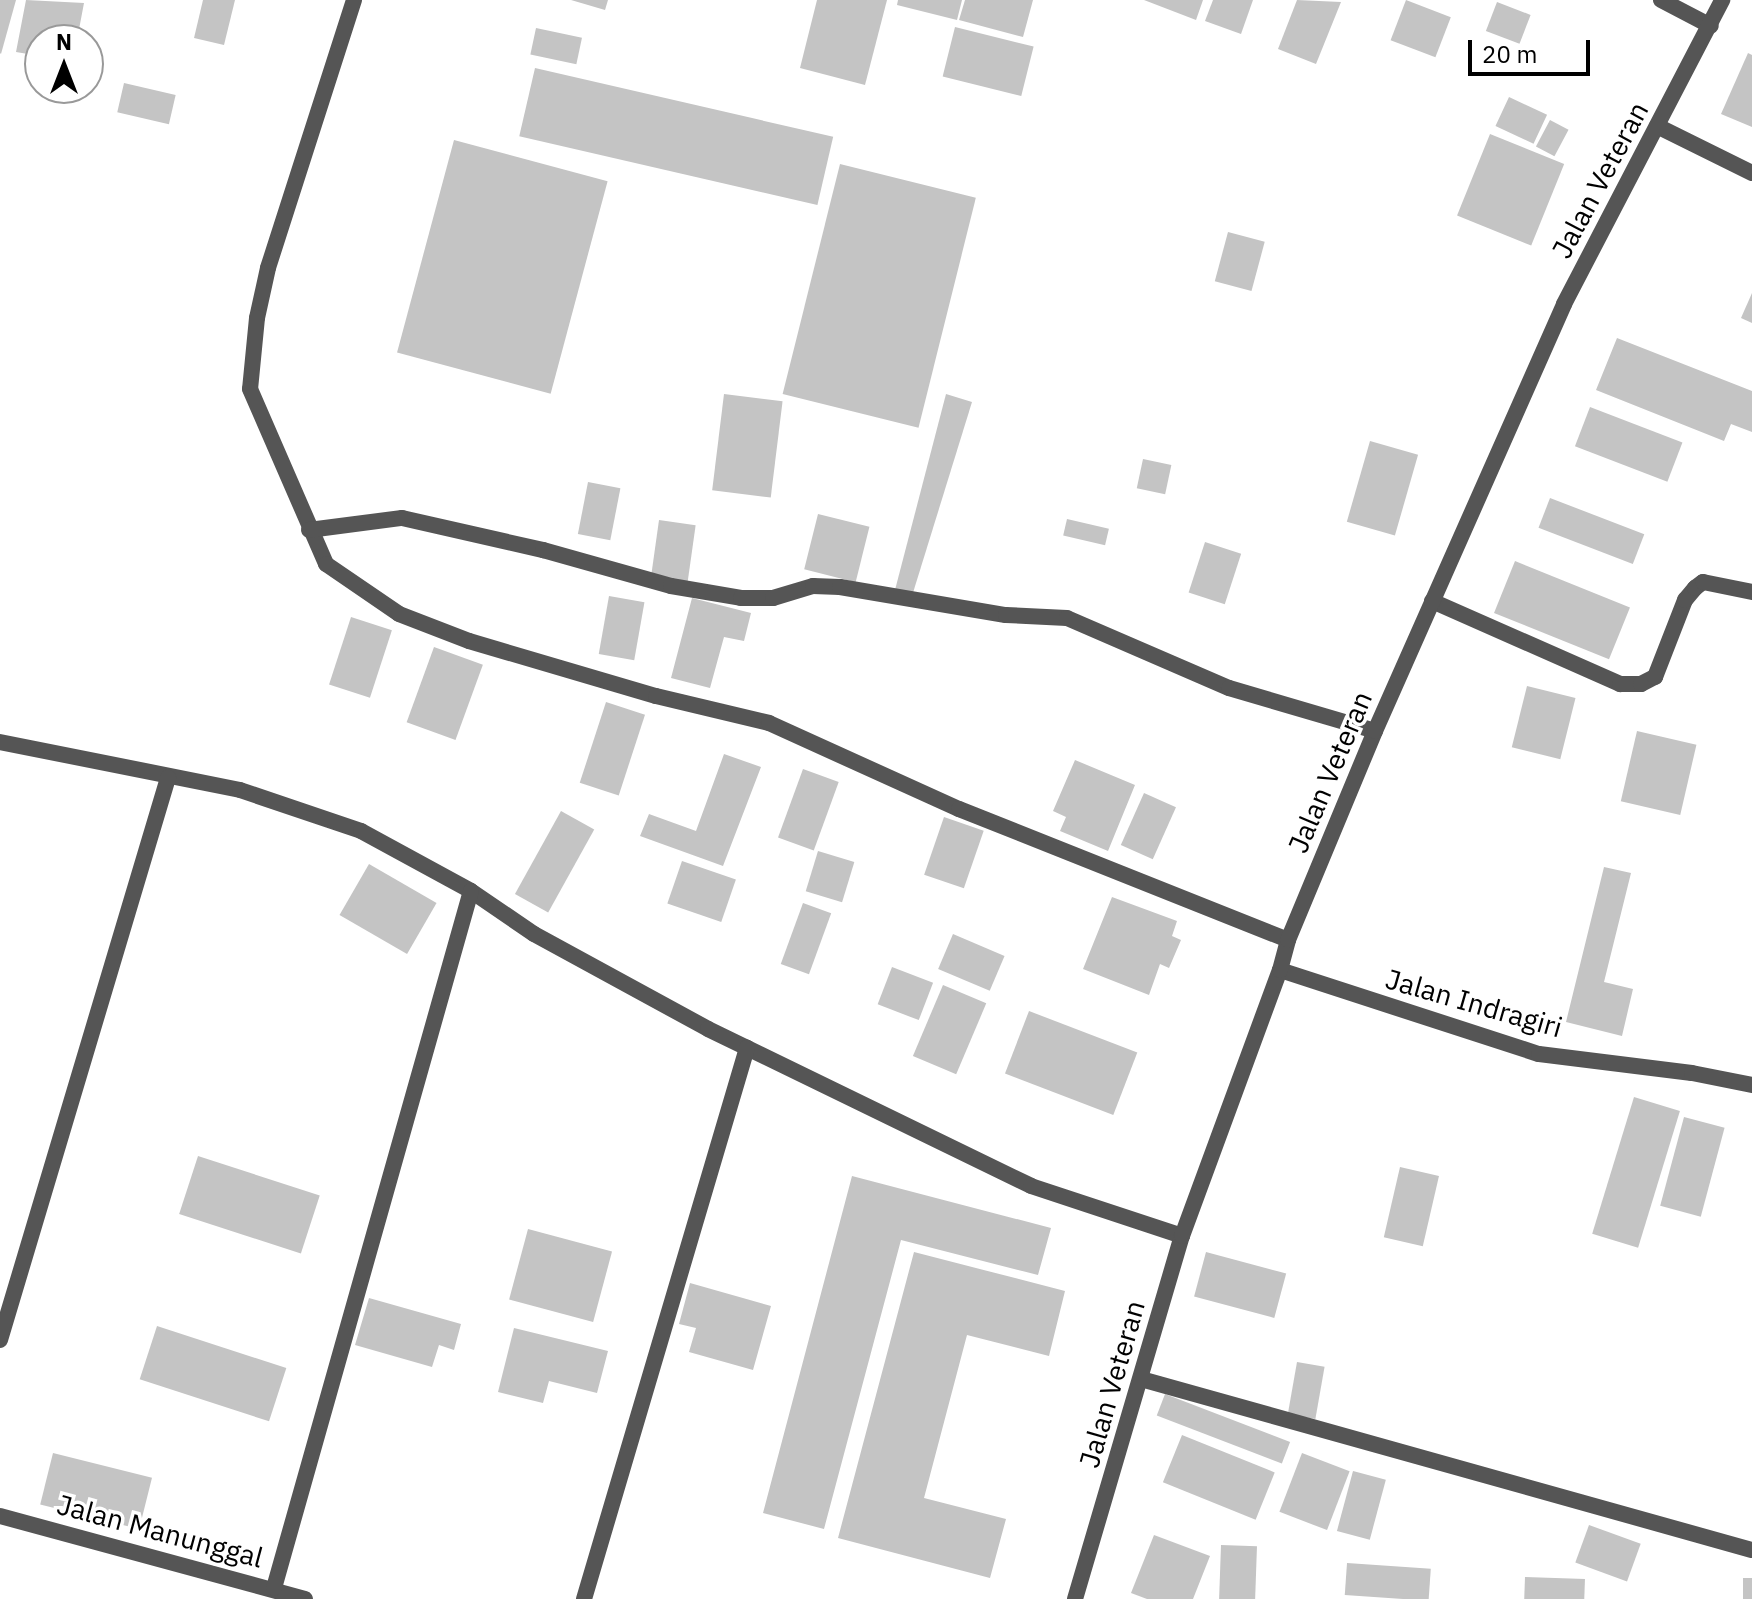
<!DOCTYPE html>
<style>
body{margin:0}
#map{position:relative;width:1752px;height:1599px;overflow:hidden;background:#fff;font-family:"IBM Plex Sans",sans-serif}
div>[style]{position:absolute}
[style*='--x']{left:calc(var(--x)*1px);top:calc(var(--y)*1px);width:calc(var(--w)*1px);rotate:calc(var(--a)*1deg)}
.building>*{inset:0;background:#c4c4c4;transform-origin:0 0}
.service>*{height:16px;margin:-8px;padding:0 8px;transform-origin:8px;border-radius:8px;background:#555}
.minor>*{height:16px;margin:-8px;padding:0 8px;transform-origin:8px;border-radius:8px;background:#555}
.tertiary>*{height:16px;margin:-8px;padding:0 8px;transform-origin:8px;border-radius:8px;background:#555}
span{translate:-50% -50%;white-space:nowrap;text-align:center;line-height:1.15;-webkit-text-stroke:7px #fff;paint-order:stroke}
.street-label{font-size:28px;color:#000}
.north{position:absolute;left:24px;top:24px;width:80px;height:80px;box-sizing:border-box;background:#fff;border:2px solid #999;border-radius:50%;rotate:0deg;font-size:22px;font-weight:700;line-height:32px;text-align:center;color:#000}
.north::after{content:'';display:block;margin:auto;width:28px;height:36px;background:#000;clip-path:polygon(50% 0,100% 100%,50% 72%,0 100%)}
.scale{position:absolute;left:1468px;top:40px;width:122px;height:36px;box-sizing:border-box;border:4px solid #000;border-top:0;padding-left:10px;font-size:24px;line-height:28px;white-space:nowrap;color:#000;-webkit-text-stroke:6px #fff;paint-order:stroke}
</style>
<div id="map">
<div class="building">
<div style="clip-path:polygon(0 0,16px 0,1px 54px,0 53px)"></div>
<div style="clip-path:polygon(26px 0,84px 3px,77px 40px,40px 40px,40px 56px,16px 52px)"></div>
<div style="clip-path:polygon(203px 0,235px 0,224px 45px,194px 38px)"></div>
<div style="clip-path:polygon(571px 0,608px 0,605px 10px)"></div>
<div style="clip-path:polygon(817px 0,887px 0,865px 85px,800px 68px)"></div>
<div style="clip-path:polygon(898px 0,962px 0,957px 20px,897px 5px)"></div>
<div style="clip-path:polygon(965px 0,1033px 0,1023px 37px,959px 20px)"></div>
<div style="clip-path:polygon(1144px 0,1203px 0,1196px 20px)"></div>
<div style="clip-path:polygon(1213px 0,1253px 0,1241px 34px,1205px 21px)"></div>
<div style="clip-path:polygon(1297px 0,1341px 2px,1316px 64px,1278px 49px)"></div>
<div style="left:1406px;top:0;width:48px;height:43px;rotate:21deg"></div>
<div style="left:1497px;top:2px;width:36px;height:31px;rotate:21deg"></div>
<div style="left:955px;top:27px;width:81px;height:51px;rotate:14deg"></div>
<div style="left:536px;top:28px;width:47px;height:27px;rotate:12deg"></div>
<div style="clip-path:polygon(1748px 53px,1752px 55px,1752px 127px,1721px 114px)"></div>
<div style="left:535px;top:68px;width:306px;height:70px;rotate:13deg"></div>
<div style="left:124px;top:83px;width:53px;height:30px;rotate:13deg"></div>
<div style="left:1509px;top:97px;width:42px;height:32px;rotate:25deg"></div>
<div style="left:1550px;top:120px;width:21px;height:30px;rotate:28deg"></div>
<div style="left:1490px;top:134px;width:80px;height:88px;rotate:22deg"></div>
<div style="left:454px;top:140px;width:159px;height:220px;rotate:15deg"></div>
<div style="left:840px;top:164px;width:140px;height:237px;rotate:14deg"></div>
<div style="left:1228px;top:232px;width:38px;height:51px;rotate:15deg"></div>
<div style="clip-path:polygon(1752px 293px,1752px 323px,1741px 318px)"></div>
<div style="clip-path:polygon(1617px 338px,1752px 391px,1752px 432px,1731px 424px,1724px 441px,1596px 390px)"></div>
<div style="left:724px;top:394px;width:59px;height:97px;rotate:7deg"></div>
<div style="clip-path:polygon(946px 394px,972px 402px,912px 596px,895px 590px)"></div>
<div style="left:1590px;top:407px;width:99px;height:42px;rotate:21deg"></div>
<div style="left:1370px;top:441px;width:50px;height:84px;rotate:16deg"></div>
<div style="left:1143px;top:459px;width:29px;height:30px;rotate:12deg"></div>
<div style="left:588px;top:482px;width:33px;height:53px;rotate:11deg"></div>
<div style="left:1550px;top:498px;width:101px;height:32px;rotate:21deg"></div>
<div style="left:818px;top:514px;width:53px;height:57px;rotate:14deg"></div>
<div style="left:1067px;top:519px;width:43px;height:17px;rotate:13deg"></div>
<div style="left:659px;top:520px;width:37px;height:57px;rotate:8deg"></div>
<div style="left:1205px;top:542px;width:38px;height:53px;rotate:18deg"></div>
<div style="left:1515px;top:561px;width:124px;height:56px;rotate:22deg"></div>
<div style="left:609px;top:596px;width:36px;height:59px;rotate:10deg"></div>
<div style="clip-path:polygon(692px 598px,751px 613px,744px 641px,724px 637px,710px 688px,671px 678px)"></div>
<div style="left:351px;top:617px;width:43px;height:71px;rotate:18deg"></div>
<div style="left:434px;top:647px;width:52px;height:80px;rotate:20deg"></div>
<div style="left:1527px;top:686px;width:50px;height:63px;rotate:14deg"></div>
<div style="left:606px;top:702px;width:41px;height:85px;rotate:18deg"></div>
<div style="left:1637px;top:731px;width:61px;height:72px;rotate:13deg"></div>
<div style="clip-path:polygon(724px 754px,761px 767px,723px 866px,640px 836px,649px 814px,696px 831px)"></div>
<div style="clip-path:polygon(1075px 760px,1135px 785px,1108px 851px,1060px 831px,1066px 817px,1053px 811px)"></div>
<div style="left:803px;top:769px;width:38px;height:73px;rotate:20deg"></div>
<div style="left:1144px;top:793px;width:35px;height:57px;rotate:24deg"></div>
<div style="left:561px;top:811px;width:38px;height:95px;rotate:29deg"></div>
<div style="left:944px;top:817px;width:42px;height:61px;rotate:19deg"></div>
<div style="left:818px;top:851px;width:38px;height:42px;rotate:17deg"></div>
<div style="left:682px;top:861px;width:57px;height:45px;rotate:19deg"></div>
<div style="left:369px;top:864px;width:78px;height:59px;rotate:30deg"></div>
<div style="clip-path:polygon(1604px 867px,1631px 873px,1604px 982px,1633px 989px,1622px 1036px,1566px 1022px)"></div>
<div style="clip-path:polygon(1112px 897px,1177px 921px,1172px 936px,1181px 940px,1169px 968px,1160px 964px,1149px 995px,1083px 969px)"></div>
<div style="left:803px;top:903px;width:30px;height:65px;rotate:20deg"></div>
<div style="left:953px;top:934px;width:56px;height:38px;rotate:23deg"></div>
<div style="left:892px;top:967px;width:44px;height:40px;rotate:21deg"></div>
<div style="left:943px;top:985px;width:47px;height:77px;rotate:23deg"></div>
<div style="left:1029px;top:1011px;width:116px;height:67px;rotate:21deg"></div>
<div style="left:1634px;top:1097px;width:48px;height:143px;rotate:17deg"></div>
<div style="left:1684px;top:1117px;width:42px;height:92px;rotate:15deg"></div>
<div style="left:198px;top:1156px;width:128px;height:61px;rotate:18deg"></div>
<div style="left:1400px;top:1167px;width:40px;height:72px;rotate:13deg"></div>
<div style="clip-path:polygon(852px 1176px,1051px 1228px,1038px 1275px,901px 1240px,824px 1529px,763px 1513px)"></div>
<div style="left:528px;top:1229px;width:87px;height:73px;rotate:15deg"></div>
<div style="clip-path:polygon(914px 1252px,1065px 1291px,1049px 1356px,967px 1335px,924px 1498px,1006px 1519px,990px 1578px,838px 1538px)"></div>
<div style="left:1206px;top:1252px;width:83px;height:46px;rotate:15deg"></div>
<div style="clip-path:polygon(690px 1283px,771px 1306px,753px 1370px,689px 1352px,696px 1328px,679px 1324px)"></div>
<div style="clip-path:polygon(369px 1298px,461px 1324px,454px 1350px,439px 1345px,432px 1367px,355px 1345px)"></div>
<div style="left:157px;top:1326px;width:136px;height:56px;rotate:18deg"></div>
<div style="clip-path:polygon(514px 1328px,608px 1351px,597px 1393px,549px 1381px,543px 1403px,498px 1392px)"></div>
<div style="left:1297px;top:1362px;width:28px;height:53px;rotate:10deg"></div>
<div style="left:1165px;top:1394px;width:134px;height:23px;rotate:21deg"></div>
<div style="left:1182px;top:1435px;width:100px;height:51px;rotate:22deg"></div>
<div style="left:53px;top:1453px;width:102px;height:53px;rotate:14deg"></div>
<div style="left:1302px;top:1453px;width:51px;height:63px;rotate:21deg"></div>
<div style="left:1353px;top:1471px;width:34px;height:62px;rotate:15deg"></div>
<div style="left:1589px;top:1525px;width:55px;height:40px;rotate:20deg"></div>
<div style="clip-path:polygon(1154px 1535px,1210px 1556px,1193px 1599px,1147px 1599px,1131px 1593px)"></div>
<div style="left:1221px;top:1545px;width:36px;height:54px;rotate:2deg"></div>
<div style="left:1347px;top:1563px;width:84px;height:32px;rotate:4deg"></div>
<div style="left:1525px;top:1577px;width:60px;height:22px;rotate:2deg"></div>
<div style="left:1743px;top:1578px;width:9px;height:21px"></div>
</div>
<div class="service">
<div style="--x:1657;--y:126;--w:106;--a:26.3"></div>
</div>
<div class="minor">
<div style="--x:354;--y:0;--w:281;--a:107.8"></div>
<div style="--x:268;--y:268;--w:51;--a:102.4"></div>
<div style="--x:257;--y:318;--w:71;--a:95.6"></div>
<div style="--x:250;--y:389;--w:191;--a:66.5"></div>
<div style="--x:326;--y:564;--w:88;--a:34.4"></div>
<div style="--x:399;--y:614;--w:75;--a:21.1"></div>
<div style="--x:469;--y:641;--w:195;--a:16.4"></div>
<div style="--x:656;--y:696;--w:116;--a:13.4"></div>
<div style="--x:769;--y:723;--w:209;--a:24.4"></div>
<div style="--x:959;--y:809;--w:354;--a:21.7"></div>
<div style="--x:1661;--y:0;--w:56;--a:27.5"></div>
<div style="--x:309;--y:530;--w:94;--a:-7.4"></div>
<div style="--x:402;--y:518;--w:145;--a:12.8"></div>
<div style="--x:543;--y:550;--w:133;--a:15.7"></div>
<div style="--x:671;--y:586;--w:71;--a:9.7"></div>
<div style="--x:741;--y:598;--w:32;--a:0"></div>
<div style="--x:773;--y:598;--w:42;--a:-16.7"></div>
<div style="--x:813;--y:586;--w:27;--a:2"></div>
<div style="--x:840;--y:587;--w:168;--a:9.6"></div>
<div style="--x:1006;--y:615;--w:61;--a:2.8"></div>
<div style="--x:1067;--y:618;--w:176;--a:23.4"></div>
<div style="--x:1229;--y:688;--w:152;--a:16.4"></div>
<div style="--x:1432;--y:601;--w:206;--a:23.8"></div>
<div style="--x:1620;--y:684;--w:21;--a:0"></div>
<div style="--x:1641;--y:684;--w:16;--a:-27"></div>
<div style="--x:1655;--y:677;--w:83;--a:-68.7"></div>
<div style="--x:1685;--y:600;--w:16;--a:-50"></div>
<div style="--x:1695;--y:588;--w:10;--a:-37"></div>
<div style="--x:1703;--y:582;--w:50;--a:11.5"></div>
<div style="--x:0;--y:742;--w:245;--a:11.3"></div>
<div style="--x:240;--y:790;--w:128;--a:18.7"></div>
<div style="--x:361;--y:831;--w:125;--a:28.6"></div>
<div style="--x:471;--y:891;--w:76;--a:34.3"></div>
<div style="--x:534;--y:934;--w:198;--a:28.6"></div>
<div style="--x:708;--y:1029;--w:359;--a:25.9"></div>
<div style="--x:1031;--y:1186;--w:159;--a:18.3"></div>
<div style="--x:1280;--y:970;--w:272;--a:18"></div>
<div style="--x:1539;--y:1054;--w:154;--a:7.1"></div>
<div style="--x:1692;--y:1073;--w:61;--a:11.3"></div>
<div style="--x:0;--y:1340;--w:587;--a:-73.36"></div>
<div style="--x:1141;--y:1379;--w:634;--a:15.64"></div>
<div style="--x:0;--y:1516;--w:316;--a:15.2"></div>
<div style="--x:274;--y:1588;--w:724;--a:-74.22"></div>
<div style="--x:584;--y:1599;--w:575;--a:-73.52"></div>
</div>
<div class="tertiary">
<div style="--x:1075;--y:1599;--w:378;--a:-73.6"></div>
<div style="--x:1182;--y:1236;--w:283;--a:-69.8"></div>
<div style="--x:1280;--y:970;--w:31;--a:-75"></div>
<div style="--x:1288;--y:940;--w:226;--a:-67.4"></div>
<div style="--x:1375;--y:731;--w:467;--a:-66.1"></div>
<div style="--x:1564;--y:304;--w:343;--a:-62.5"></div>
</div>
<div class="street-label">
<span style="left:1600px;top:180px;rotate:-62deg">Jalan Veteran</span>
<span style="left:1330px;top:772px;rotate:-67deg">Jalan Veteran</span>
<span style="left:1474px;top:1003px;rotate:16deg">Jalan Indragiri</span>
<span style="left:1112px;top:1384px;rotate:-74deg">Jalan Veteran</span>
<span style="left:160px;top:1531px;rotate:15deg">Jalan Manunggal</span>
</div>
<div class="north">N</div>
<div class="scale">20 m</div>
</div>
